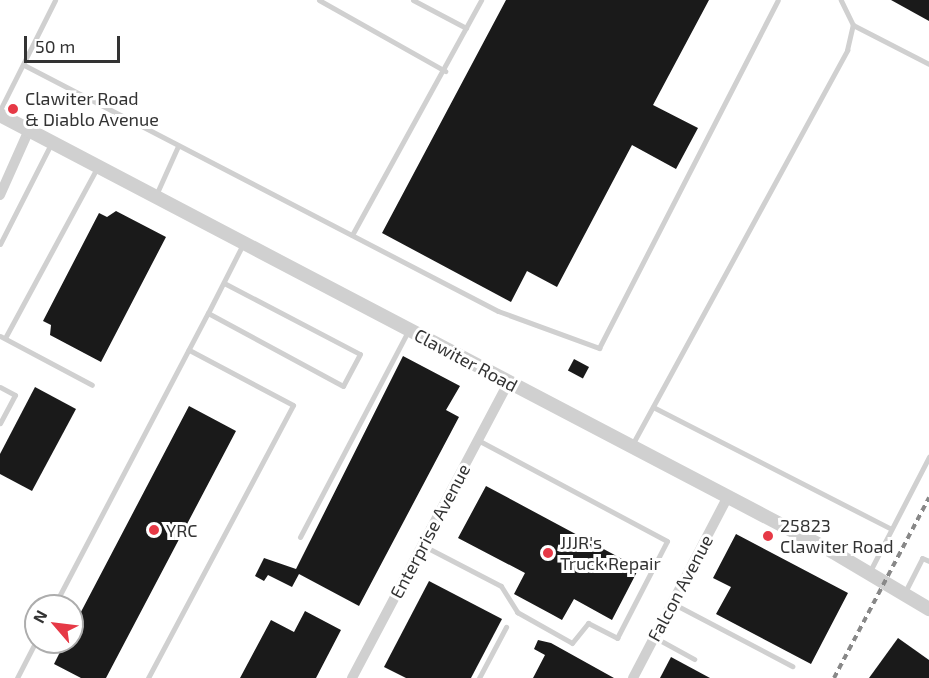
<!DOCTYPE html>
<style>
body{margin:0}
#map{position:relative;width:929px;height:678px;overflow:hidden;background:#fff;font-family:"Exo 2",sans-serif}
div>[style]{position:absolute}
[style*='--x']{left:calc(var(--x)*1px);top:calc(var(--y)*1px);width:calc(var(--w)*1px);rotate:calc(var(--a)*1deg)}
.building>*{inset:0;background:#1a1a1a;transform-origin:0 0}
.service>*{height:5px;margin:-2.5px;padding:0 2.5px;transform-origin:2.5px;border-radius:2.5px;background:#d0d0d0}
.minor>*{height:10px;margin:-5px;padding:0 5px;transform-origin:5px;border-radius:5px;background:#d0d0d0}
.tertiary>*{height:14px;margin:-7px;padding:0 7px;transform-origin:7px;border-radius:7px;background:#d0d0d0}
.rail>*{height:4px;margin-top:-2px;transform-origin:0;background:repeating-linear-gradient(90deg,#888 0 6px,transparent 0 10.5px)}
.dots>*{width:16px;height:16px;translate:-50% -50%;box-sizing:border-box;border:3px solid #fff;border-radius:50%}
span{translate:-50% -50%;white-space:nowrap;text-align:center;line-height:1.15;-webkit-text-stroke:6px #fff;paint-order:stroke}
.poi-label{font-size:18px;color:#333}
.left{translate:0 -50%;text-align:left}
.street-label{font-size:18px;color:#333}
.north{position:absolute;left:24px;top:594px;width:60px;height:60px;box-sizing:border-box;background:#fff;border:2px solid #adadad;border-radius:50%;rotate:298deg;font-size:16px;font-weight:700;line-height:24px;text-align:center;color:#333}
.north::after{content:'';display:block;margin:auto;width:21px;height:27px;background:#e63946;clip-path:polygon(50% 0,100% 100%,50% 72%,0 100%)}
.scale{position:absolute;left:24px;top:36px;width:96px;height:27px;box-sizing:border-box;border:3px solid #333;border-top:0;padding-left:8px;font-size:18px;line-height:21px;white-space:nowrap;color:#333;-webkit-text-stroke:4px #fff;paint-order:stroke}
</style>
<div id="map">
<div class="building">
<div style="clip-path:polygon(506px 0,709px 0,653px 105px,698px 128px,676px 169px,632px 145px,557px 287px,527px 271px,511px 302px,382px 233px)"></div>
<div style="clip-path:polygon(891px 0,929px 0,929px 21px)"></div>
<div style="clip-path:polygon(116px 211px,166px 237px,101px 362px,50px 335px,51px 325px,43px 321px,99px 213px,107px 217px)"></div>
<div style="clip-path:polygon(403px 356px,460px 386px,446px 410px,459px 417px,359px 606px,299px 574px,292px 587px,268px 575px,264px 581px,255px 576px,264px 558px,296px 569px)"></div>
<div style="left:574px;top:359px;width:17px;height:13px;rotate:28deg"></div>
<div style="clip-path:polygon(35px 387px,76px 409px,32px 491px,0 474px,0 454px)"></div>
<div style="clip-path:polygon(189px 406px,236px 431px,106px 678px,81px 678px,54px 664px,65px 642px,72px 642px,72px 629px)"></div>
<div style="clip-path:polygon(486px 486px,639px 568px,612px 620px,574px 599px,562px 620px,553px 615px,514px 594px,525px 573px,458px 538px)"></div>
<div style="clip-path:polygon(736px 534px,848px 593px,811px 664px,716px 614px,731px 587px,713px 578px)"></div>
<div style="clip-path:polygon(429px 581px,502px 619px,471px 678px,406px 678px,384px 667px)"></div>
<div style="clip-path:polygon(305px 611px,341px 630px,316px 678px,240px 678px,271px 620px,294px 632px)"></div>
<div style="clip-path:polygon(898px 638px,929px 660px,929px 678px,869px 678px)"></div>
<div style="clip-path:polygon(538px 640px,551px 643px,614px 678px,533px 678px,545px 655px,534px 649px)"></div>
<div style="clip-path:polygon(671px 657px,710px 678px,660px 678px)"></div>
</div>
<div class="service">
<div style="--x:319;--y:0;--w:145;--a:29.4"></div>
<div style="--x:413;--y:0;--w:60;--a:27.8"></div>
<div style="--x:853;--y:25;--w:85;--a:27.2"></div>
<div style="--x:24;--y:65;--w:534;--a:27.43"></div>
<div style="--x:498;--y:311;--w:108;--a:20.1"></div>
<div style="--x:599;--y:348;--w:391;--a:-62.8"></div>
<div style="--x:0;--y:110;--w:123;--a:-63.4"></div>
<div style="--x:156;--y:195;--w:54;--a:-65.8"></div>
<div style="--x:352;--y:235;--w:268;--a:-61.2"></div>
<div style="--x:0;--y:244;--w:112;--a:-63"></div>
<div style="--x:224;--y:283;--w:153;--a:27.6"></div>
<div style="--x:360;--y:354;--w:36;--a:118"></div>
<div style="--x:343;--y:386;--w:153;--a:-151.6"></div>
<div style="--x:208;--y:313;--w:77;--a:-63.1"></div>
<div style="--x:0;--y:336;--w:104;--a:28"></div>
<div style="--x:5;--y:338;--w:196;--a:-61.6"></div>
<div style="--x:0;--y:387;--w:17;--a:28"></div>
<div style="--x:15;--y:395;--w:32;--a:118"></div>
<div style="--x:653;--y:407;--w:267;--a:27.1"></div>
<div style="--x:632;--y:445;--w:450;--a:-61.4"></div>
<div style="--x:847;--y:50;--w:26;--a:-77"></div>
<div style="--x:853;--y:25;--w:28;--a:-116"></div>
<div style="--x:300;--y:537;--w:233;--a:-62.3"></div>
<div style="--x:422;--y:545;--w:89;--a:27.4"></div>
<div style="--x:501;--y:586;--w:31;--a:58"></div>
<div style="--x:517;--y:612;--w:63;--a:29.4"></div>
<div style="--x:572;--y:643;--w:26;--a:-51"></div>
<div style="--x:588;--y:623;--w:33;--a:27"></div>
<div style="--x:617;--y:638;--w:109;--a:-62.7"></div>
<div style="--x:667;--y:541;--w:214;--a:-151.9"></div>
<div style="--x:869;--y:573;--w:131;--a:-62.7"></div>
<div style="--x:905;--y:592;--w:38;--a:-63"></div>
<div style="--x:922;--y:558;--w:8;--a:23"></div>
<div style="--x:672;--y:603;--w:136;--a:27.7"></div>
<div style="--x:54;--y:606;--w:331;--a:-62.3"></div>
<div style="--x:654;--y:637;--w:46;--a:28.8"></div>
<div style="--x:17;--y:678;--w:42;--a:-62.8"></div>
<div style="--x:148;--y:678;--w:309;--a:-62"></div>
<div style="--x:293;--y:405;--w:118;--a:-152.1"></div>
<div style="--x:479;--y:678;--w:58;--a:-62.1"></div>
</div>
<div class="minor">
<div style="--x:0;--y:195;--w:71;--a:-66"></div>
<div style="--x:352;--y:678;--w:334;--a:-62.1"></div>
<div style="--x:633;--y:678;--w:203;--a:-62.4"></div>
</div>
<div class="tertiary">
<div style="--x:0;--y:115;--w:941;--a:27.68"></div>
<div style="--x:833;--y:552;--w:112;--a:30.7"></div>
</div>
<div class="rail">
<div style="--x:834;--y:678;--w:204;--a:-62.2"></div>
</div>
<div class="dots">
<div style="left:13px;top:109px;background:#e63946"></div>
<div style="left:154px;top:530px;background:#e63946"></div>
<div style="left:768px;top:536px;background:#e63946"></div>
<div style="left:548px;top:553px;background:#e63946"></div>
</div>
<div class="poi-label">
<span class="left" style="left:25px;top:109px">Clawiter Road<br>&amp; Diablo Avenue</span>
<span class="left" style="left:780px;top:536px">25823<br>Clawiter Road</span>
<span class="left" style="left:166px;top:530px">YRC</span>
<span class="left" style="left:560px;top:553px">JJJR's<br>Truck Repair</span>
</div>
<div class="street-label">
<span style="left:466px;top:360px;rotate:28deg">Clawiter Road</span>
<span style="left:430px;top:531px;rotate:-62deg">Enterprise Avenue</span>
<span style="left:680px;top:588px;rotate:-62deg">Falcon Avenue</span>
</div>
<div class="north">N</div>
<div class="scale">50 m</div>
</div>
